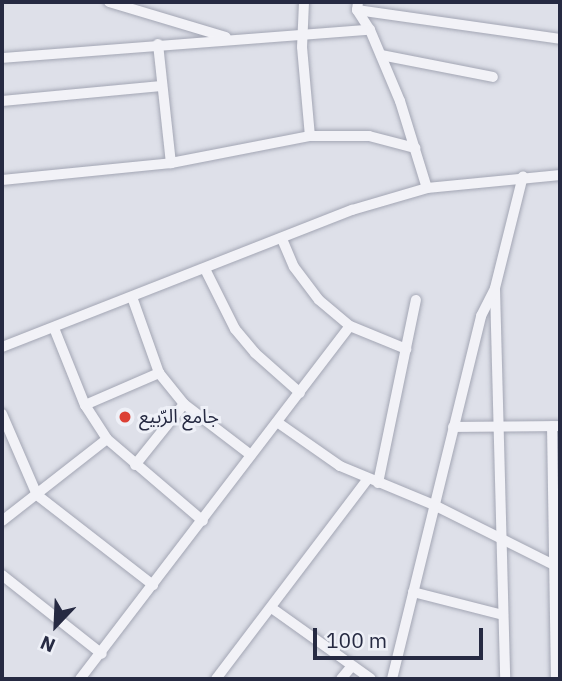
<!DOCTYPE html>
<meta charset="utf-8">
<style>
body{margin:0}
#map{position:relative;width:562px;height:681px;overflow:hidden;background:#dee0e9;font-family:"IBM Plex Sans","Noto Sans Arabic",sans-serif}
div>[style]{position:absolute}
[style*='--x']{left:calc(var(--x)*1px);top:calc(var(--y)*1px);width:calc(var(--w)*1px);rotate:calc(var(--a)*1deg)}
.roads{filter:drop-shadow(0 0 2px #a3a6b4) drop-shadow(0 0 2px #a3a6b4)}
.street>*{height:10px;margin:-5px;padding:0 5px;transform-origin:5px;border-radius:5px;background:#f2f2f7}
.dots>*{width:19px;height:19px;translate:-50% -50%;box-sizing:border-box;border:4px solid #eef0f7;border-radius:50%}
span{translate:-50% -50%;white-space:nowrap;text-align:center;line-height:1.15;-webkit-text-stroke:6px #eef0f7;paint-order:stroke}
.poi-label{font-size:19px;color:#262a42}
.left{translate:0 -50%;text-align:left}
.frame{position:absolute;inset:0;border:4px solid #262a42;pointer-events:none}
.north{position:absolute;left:21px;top:590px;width:70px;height:70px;-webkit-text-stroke:5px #eef0f7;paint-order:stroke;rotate:203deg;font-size:19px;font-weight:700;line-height:28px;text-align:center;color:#262a42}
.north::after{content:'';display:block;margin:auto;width:24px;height:32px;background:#262a42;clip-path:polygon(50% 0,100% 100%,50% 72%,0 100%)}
.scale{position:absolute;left:313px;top:628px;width:170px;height:32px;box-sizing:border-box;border:4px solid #262a42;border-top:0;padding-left:9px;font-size:21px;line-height:24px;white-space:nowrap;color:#262a42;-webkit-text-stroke:5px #eef0f7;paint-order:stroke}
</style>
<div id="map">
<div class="roads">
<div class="street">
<div style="--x:109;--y:2;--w:122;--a:16.7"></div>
<div style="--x:304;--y:2;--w:45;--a:92.5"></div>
<div style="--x:302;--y:47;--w:89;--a:84.9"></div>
<div style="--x:358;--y:2;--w:8;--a:97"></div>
<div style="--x:357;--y:10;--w:24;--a:57"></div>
<div style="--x:357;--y:10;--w:205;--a:8.1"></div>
<div style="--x:158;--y:44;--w:120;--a:83.8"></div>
<div style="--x:381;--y:55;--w:114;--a:11.1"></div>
<div style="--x:2;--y:58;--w:369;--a:-4.4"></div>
<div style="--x:370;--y:30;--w:77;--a:67.1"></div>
<div style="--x:400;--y:101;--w:91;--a:72.8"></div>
<div style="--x:2;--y:101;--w:160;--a:-5.4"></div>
<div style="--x:2;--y:180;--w:170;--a:-5.7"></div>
<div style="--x:171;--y:163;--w:142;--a:-11"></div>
<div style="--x:310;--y:136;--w:59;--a:0"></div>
<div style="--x:369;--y:136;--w:48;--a:14.6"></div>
<div style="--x:282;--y:239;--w:30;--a:67"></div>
<div style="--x:294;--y:267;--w:41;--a:52.9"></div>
<div style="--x:319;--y:300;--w:40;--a:40"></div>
<div style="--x:350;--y:326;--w:61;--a:22.3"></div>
<div style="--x:205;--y:269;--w:67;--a:63.4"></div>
<div style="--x:235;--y:329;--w:31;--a:50"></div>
<div style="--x:255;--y:353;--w:60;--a:41.6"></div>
<div style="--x:495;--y:289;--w:390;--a:88.5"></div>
<div style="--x:132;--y:297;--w:81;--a:70.4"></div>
<div style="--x:159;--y:373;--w:40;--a:51"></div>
<div style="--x:184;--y:404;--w:84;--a:37.3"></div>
<div style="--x:54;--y:328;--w:83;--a:68.1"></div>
<div style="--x:85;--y:405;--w:40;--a:57.1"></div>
<div style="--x:107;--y:439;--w:126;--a:40.5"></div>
<div style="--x:2;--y:347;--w:376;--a:-21.4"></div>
<div style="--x:352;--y:210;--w:78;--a:-16.3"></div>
<div style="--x:427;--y:188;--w:134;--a:-5.6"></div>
<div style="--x:85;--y:405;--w:81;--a:-23.4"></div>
<div style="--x:2;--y:414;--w:88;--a:66.6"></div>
<div style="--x:37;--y:495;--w:147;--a:37.8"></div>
<div style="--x:277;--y:422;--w:77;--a:34.9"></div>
<div style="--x:340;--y:466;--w:102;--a:22.5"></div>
<div style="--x:434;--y:505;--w:141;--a:26.6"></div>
<div style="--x:552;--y:426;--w:253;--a:89.1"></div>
<div style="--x:453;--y:427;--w:107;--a:-0.5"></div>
<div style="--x:135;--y:465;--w:78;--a:-51.2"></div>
<div style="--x:378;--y:483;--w:187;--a:-78.3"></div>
<div style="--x:2;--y:521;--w:133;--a:-38"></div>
<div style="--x:2;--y:575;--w:127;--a:38.3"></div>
<div style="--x:413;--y:592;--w:93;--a:14.3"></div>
<div style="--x:273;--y:609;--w:120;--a:35.5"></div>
<div style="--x:80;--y:679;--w:444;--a:-52.6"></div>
<div style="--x:216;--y:679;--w:251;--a:-52.8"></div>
<div style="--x:341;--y:679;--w:16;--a:-50"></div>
<div style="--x:392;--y:679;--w:374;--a:-76.2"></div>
<div style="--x:481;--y:316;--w:31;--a:-63"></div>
<div style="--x:495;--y:288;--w:115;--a:-76"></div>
</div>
</div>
<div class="dots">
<div style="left:125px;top:417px;background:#dc4035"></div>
</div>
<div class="poi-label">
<span class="left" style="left:139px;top:417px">جامع الرّبيع</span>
</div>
<div class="frame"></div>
<div class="north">N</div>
<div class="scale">100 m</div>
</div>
